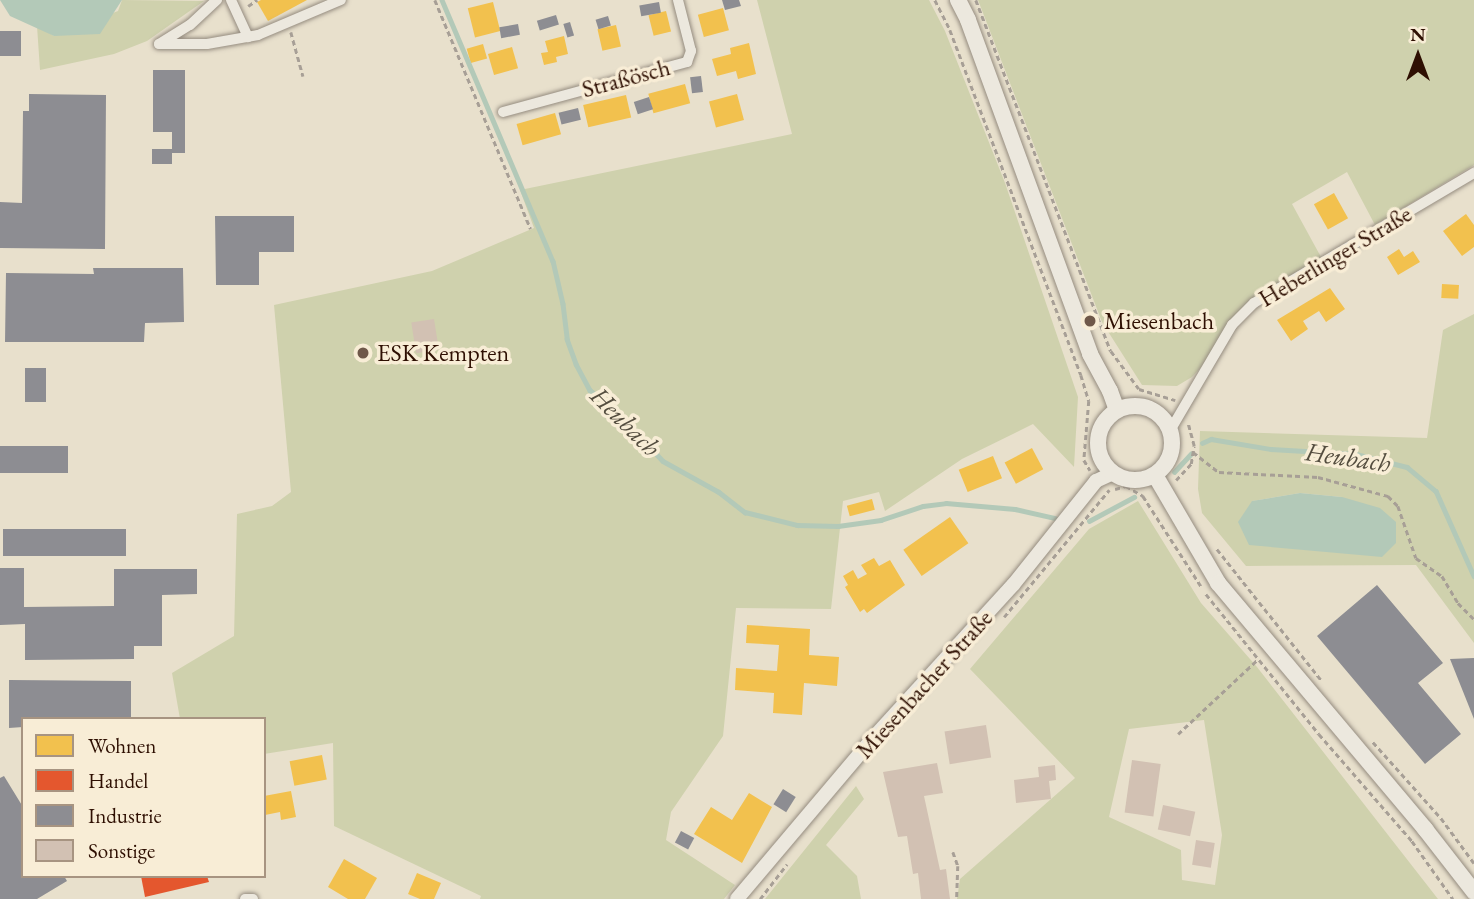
<!DOCTYPE html>
<meta charset="utf-8">
<style>
body{margin:0}
#map{position:relative;width:1474px;height:899px;overflow:hidden;background:#e8e0cc;font-family:"EB Garamond",serif}
div>[style]{position:absolute}
[style*='--x']{left:calc(var(--x)*1px);top:calc(var(--y)*1px);width:calc(var(--w)*1px);rotate:calc(var(--a)*1deg)}
.green>*{inset:0;background:#cfd1ad}
.water>*{inset:0;background:#b3c9b8}
.homes>*{inset:0;background:#f2c14e;transform-origin:0 0}
.shops>*{inset:0;background:#e4572e}
.industry>*{inset:0;background:#8d8d92;transform-origin:0 0}
.stream>*{height:4.5px;margin:-2.25px;padding:0 2.25px;transform-origin:2.25px;border-radius:2.25px;background:#b3c9b8}
.building>*{inset:0;background:#d2c1b3;transform-origin:0 0}
.path>*{height:2.5px;margin-top:-1.25px;transform-origin:0;background:repeating-linear-gradient(90deg,#a79f96 0 5px,transparent 0 8.5px)}
.roads{filter:drop-shadow(0 0 2px #958c80) drop-shadow(0 0 2px #958c80)}
.minor>*{height:10px;margin:-5px;padding:0 5px;transform-origin:5px;border-radius:5px;background:#ece8de}
.tertiary>*{height:14px;margin:-7px;padding:0 7px;transform-origin:7px;border-radius:7px;background:#ece8de}
.secondary>*{height:16px;margin:-8px;padding:0 8px;transform-origin:8px;border-radius:8px;background:#ece8de}
.secondary>.ring{margin:-8px;padding:0;box-sizing:content-box;background:none;border:16px solid #ece8de;border-radius:50%}
.dots>*{width:19px;height:19px;translate:-50% -50%;box-sizing:border-box;border:4px solid #f8edd6;border-radius:50%}
span{translate:-50% -50%;white-space:nowrap;text-align:center;line-height:1.15;-webkit-text-stroke:7px #f8edd6;paint-order:stroke}
.street-label{font-size:24px;color:#2e0f02}
.poi-label{font-size:24px;color:#2e0f02}
.left{translate:0 -50%;text-align:left}
.water-label{font-size:26px;color:#544d3f;font-style:italic}
.legend{position:absolute;left:21px;top:717px;width:245px;height:161px;box-sizing:border-box;background:#f8edd6;border:2px solid #a79481;margin:0;padding:9px 12px;list-style:none;font-size:21px;color:#2e0f02}
.legend li{display:flex;align-items:center;gap:14px;height:35px}
.legend b{width:35px;border:2px solid #a79481}
.north{position:absolute;left:1383px;top:21px;width:70px;height:70px;-webkit-text-stroke:5px #f8edd6;paint-order:stroke;rotate:0deg;font-size:19px;font-weight:700;line-height:28px;text-align:center;color:#2e0f02}
.north::after{content:'';display:block;margin:auto;width:24px;height:32px;background:#2e0f02;clip-path:polygon(50% 0,100% 100%,50% 72%,0 100%)}
</style>
<div id="map">
<div class="green">
<div style="clip-path:polygon(122px 0,204px 1px,147px 41px,114px 54px,40px 70px,37px 26px,54px 36px,118px 11px)"></div>
<div style="clip-path:polygon(757px 0,929px 0,945px 31px,1005px 183px,1078px 397px,1074px 467px,1033px 424px,962px 459px,885px 511px,879px 492px,843px 501px,831px 609px,736px 608px,723px 736px,671px 812px,666px 840px,735px 885px,724px 899px,480px 899px,481px 896px,334px 826px,333px 743px,264px 754px,264px 719px,180px 719px,172px 673px,234px 636px,237px 514px,272px 506px,291px 492px,274px 305px,432px 271px,534px 228px,520px 190px,792px 134px)"></div>
<div style="clip-path:polygon(978px 0,1474px 0,1474px 165px,1375px 225px,1347px 172px,1292px 204px,1321px 257px,1250px 300px,1228px 322px,1207px 361px,1192px 377px,1177px 386px,1142px 385px,1102px 322px)"></div>
<div style="clip-path:polygon(evenodd,1474px 314px,1474px 643px,1416px 565px,1246px 566px,1202px 513px,1198px 489px,1200px 431px,1427px 438px,1443px 330px,1474px 314px,1300px 493px,1342px 497px,1252px 501px,1300px 493px)"></div>
<div style="clip-path:polygon(evenodd,1138px 501px,1201px 603px,1257px 667px,1438px 899px,957px 899px,960px 879px,1075px 778px,970px 669px,1089px 529px,1138px 501px,1204px 720px,1222px 835px,1215px 885px,1182px 880px,1181px 850px,1109px 817px,1129px 729px,1204px 720px)"></div>
<div style="clip-path:polygon(856px 786px,864px 799px,826px 845px,857px 876px,861px 899px,765px 899px)"></div>
</div>
<div class="water">
<div style="clip-path:polygon(0 0,122px 0,100px 34px,54px 36px,10px 16px)"></div>
<div style="clip-path:polygon(1300px 493px,1342px 497px,1380px 508px,1396px 522px,1396px 543px,1382px 557px,1249px 545px,1238px 522px,1252px 501px)"></div>
</div>
<div class="homes">
<div style="clip-path:polygon(261px 0,307px 0,268px 21px,257px 2px)"></div>
<div style="left:493px;top:2px;width:30px;height:26px;rotate:76deg"></div>
<div style="left:723px;top:8px;width:23px;height:26px;rotate:75deg"></div>
<div style="left:666px;top:11px;width:21px;height:18px;rotate:76deg"></div>
<div style="left:616px;top:25px;width:22px;height:19px;rotate:77deg"></div>
<div style="clip-path:polygon(564px 36px,568px 54px,556px 57px,557px 62px,544px 65px,541px 53px,548px 52px,545px 41px)"></div>
<div style="clip-path:polygon(749px 43px,756px 74px,738px 79px,736px 71px,717px 76px,712px 59px,731px 54px,730px 48px)"></div>
<div style="left:483px;top:44px;width:15px;height:17px;rotate:74deg"></div>
<div style="left:512px;top:47px;width:22px;height:25px;rotate:74deg"></div>
<div style="left:685px;top:84px;width:20px;height:38px;rotate:75deg"></div>
<div style="left:737px;top:94px;width:27px;height:29px;rotate:75deg"></div>
<div style="left:626px;top:95px;width:23px;height:44px;rotate:77deg"></div>
<div style="left:555px;top:113px;width:22px;height:40px;rotate:74deg"></div>
<div style="left:1334px;top:193px;width:29px;height:23px;rotate:61deg"></div>
<div style="clip-path:polygon(1466px 214px,1474px 225px,1474px 247px,1462px 256px,1443px 231px)"></div>
<div style="clip-path:polygon(1399px 249px,1404px 257px,1413px 251px,1420px 262px,1398px 275px,1387px 257px)"></div>
<div style="left:1442px;top:284px;width:17px;height:14px;rotate:3deg"></div>
<div style="clip-path:polygon(1330px 288px,1345px 309px,1326px 322px,1319px 311px,1303px 321px,1308px 329px,1291px 341px,1277px 320px)"></div>
<div style="left:1032px;top:448px;width:24px;height:31px;rotate:62deg"></div>
<div style="left:993px;top:456px;width:24px;height:37px;rotate:68deg"></div>
<div style="left:872px;top:499px;width:11px;height:26px;rotate:75deg"></div>
<div style="left:950px;top:517px;width:32px;height:57px;rotate:55deg"></div>
<div style="clip-path:polygon(874px 558px,879px 566px,890px 560px,905px 585px,867px 613px,864px 609px,860px 612px,845px 587px,848px 585px,843px 576px,853px 570px,858px 579px,867px 574px,861px 565px)"></div>
<div style="clip-path:polygon(747px 625px,810px 629px,809px 655px,839px 657px,837px 686px,804px 683px,802px 715px,773px 713px,774px 693px,735px 690px,736px 668px,777px 671px,779px 645px,746px 643px)"></div>
<div style="left:322px;top:755px;width:25px;height:33px;rotate:79deg"></div>
<div style="clip-path:polygon(291px 791px,296px 817px,281px 820px,280px 812px,265px 815px,264px 796px)"></div>
<div style="clip-path:polygon(749px 793px,772px 807px,742px 863px,694px 834px,711px 807px,732px 820px)"></div>
<div style="clip-path:polygon(344px 859px,377px 878px,365px 899px,348px 899px,328px 887px)"></div>
<div style="clip-path:polygon(417px 873px,441px 883px,434px 899px,420px 899px,408px 894px)"></div>
</div>
<div class="shops">
<div style="clip-path:polygon(141px 876px,207px 876px,209px 882px,145px 897px)"></div>
</div>
<div class="industry">
<div style="clip-path:polygon(722px 0,739px 0,741px 6px,725px 10px)"></div>
<div style="left:659px;top:2px;width:11px;height:20px;rotate:80deg"></div>
<div style="left:556px;top:15px;width:10px;height:20px;rotate:73deg"></div>
<div style="left:608px;top:16px;width:10px;height:13px;rotate:73deg"></div>
<div style="left:570px;top:22px;width:14px;height:7px;rotate:73deg"></div>
<div style="left:518px;top:24px;width:11px;height:19px;rotate:80deg"></div>
<div style="left:0;top:31px;width:21px;height:25px"></div>
<div style="clip-path:polygon(153px 70px,185px 70px,185px 153px,172px 153px,172px 164px,152px 164px,152px 149px,172px 149px,172px 132px,153px 132px)"></div>
<div style="left:701px;top:76px;width:16px;height:11px;rotate:83deg"></div>
<div style="clip-path:polygon(29px 94px,106px 95px,105px 249px,0 248px,0 202px,22px 203px,23px 111px,29px 111px)"></div>
<div style="left:649px;top:97px;width:13px;height:16px;rotate:72deg"></div>
<div style="left:578px;top:108px;width:12px;height:20px;rotate:76deg"></div>
<div style="clip-path:polygon(215px 216px,294px 216px,294px 252px,259px 252px,259px 285px,216px 285px)"></div>
<div style="clip-path:polygon(93px 268px,183px 268px,184px 322px,145px 323px,144px 342px,5px 342px,6px 273px,94px 274px)"></div>
<div style="left:25px;top:368px;width:21px;height:34px"></div>
<div style="left:0;top:446px;width:68px;height:27px"></div>
<div style="left:126px;top:529px;width:27px;height:123px;rotate:90deg"></div>
<div style="clip-path:polygon(0 568px,24px 568px,24px 607px,114px 606px,114px 569px,197px 569px,197px 594px,162px 595px,162px 646px,134px 646px,134px 659px,25px 660px,25px 624px,0 625px)"></div>
<div style="clip-path:polygon(1377px 585px,1443px 663px,1418px 683px,1461px 734px,1425px 764px,1317px 636px)"></div>
<div style="clip-path:polygon(1474px 658px,1474px 719px,1450px 659px)"></div>
<div style="clip-path:polygon(9px 680px,131px 681px,131px 719px,23px 719px,23px 727px,9px 728px)"></div>
<div style="clip-path:polygon(4px 776px,23px 807px,23px 876px,64px 876px,67px 881px,37px 899px,0 899px,0 778px)"></div>
<div style="left:783px;top:789px;width:15px;height:18px;rotate:32deg"></div>
<div style="left:681px;top:831px;width:15px;height:13px;rotate:28deg"></div>
</div>
<div class="stream">
<div style="--x:442;--y:0;--w:284;--a:67"></div>
<div style="--x:553;--y:261;--w:44;--a:76.9"></div>
<div style="--x:563;--y:304;--w:35;--a:83"></div>
<div style="--x:567;--y:339;--w:27;--a:70"></div>
<div style="--x:576;--y:364;--w:30;--a:62"></div>
<div style="--x:590;--y:390;--w:38;--a:40"></div>
<div style="--x:619;--y:414;--w:64;--a:46.9"></div>
<div style="--x:663;--y:461;--w:64;--a:29"></div>
<div style="--x:719;--y:492;--w:33;--a:38"></div>
<div style="--x:745;--y:512;--w:54;--a:14"></div>
<div style="--x:797;--y:525;--w:41;--a:1.4"></div>
<div style="--x:838;--y:526;--w:43;--a:-7.9"></div>
<div style="--x:881;--y:520;--w:44;--a:-18.4"></div>
<div style="--x:923;--y:506;--w:23;--a:-7"></div>
<div style="--x:946;--y:503;--w:69;--a:5"></div>
<div style="--x:1015;--y:509;--w:41;--a:12.7"></div>
<div style="--x:1202;--y:443;--w:10;--a:-24"></div>
<div style="--x:1211;--y:439;--w:61;--a:9.5"></div>
<div style="--x:1271;--y:449;--w:85;--a:3.4"></div>
<div style="--x:1356;--y:454;--w:53;--a:14.3"></div>
<div style="--x:1407;--y:467;--w:38;--a:40"></div>
<div style="--x:1436;--y:491;--w:93;--a:65.9"></div>
<div style="--x:1174;--y:472;--w:25;--a:-47"></div>
<div style="--x:1089;--y:521;--w:51;--a:-28.1"></div>
</div>
<div class="building">
<div style="left:434px;top:319px;width:31px;height:23px;rotate:81deg"></div>
<div style="left:986px;top:725px;width:33px;height:42px;rotate:81deg"></div>
<div style="left:1132px;top:760px;width:29px;height:53px;rotate:8deg"></div>
<div style="clip-path:polygon(937px 763px,943px 793px,924px 796px,940px 870px,946px 869px,950px 899px,921px 899px,918px 873px,913px 874px,907px 836px,898px 837px,883px 772px)"></div>
<div style="clip-path:polygon(1055px 765px,1056px 780px,1049px 781px,1051px 799px,1016px 803px,1014px 780px,1039px 777px,1038px 767px)"></div>
<div style="left:1163px;top:805px;width:33px;height:25px;rotate:12deg"></div>
<div style="left:1196px;top:840px;width:19px;height:25px;rotate:9deg"></div>
</div>
<div class="path">
<div style="--x:435;--y:0;--w:248;--a:67.3"></div>
<div style="--x:935;--y:0;--w:34;--a:63"></div>
<div style="--x:950;--y:30;--w:369;--a:69.2"></div>
<div style="--x:1081;--y:375;--w:27;--a:73"></div>
<div style="--x:1089;--y:401;--w:59;--a:94.8"></div>
<div style="--x:1084;--y:460;--w:12;--a:59"></div>
<div style="--x:976;--y:0;--w:376;--a:69"></div>
<div style="--x:1111;--y:351;--w:47;--a:53.6"></div>
<div style="--x:1139;--y:389;--w:38;--a:17"></div>
<div style="--x:248;--y:6;--w:11;--a:-34"></div>
<div style="--x:291;--y:32;--w:46;--a:74.7"></div>
<div style="--x:1193;--y:452;--w:33;--a:38"></div>
<div style="--x:1219;--y:472;--w:99;--a:2.9"></div>
<div style="--x:1318;--y:477;--w:73;--a:15.2"></div>
<div style="--x:1388;--y:496;--w:14;--a:45"></div>
<div style="--x:1398;--y:506;--w:55;--a:70.9"></div>
<div style="--x:1416;--y:558;--w:32;--a:35"></div>
<div style="--x:1442;--y:576;--w:31;--a:59"></div>
<div style="--x:1458;--y:603;--w:23;--a:45"></div>
<div style="--x:1176;--y:480;--w:22;--a:-47"></div>
<div style="--x:1191;--y:464;--w:18;--a:-81"></div>
<div style="--x:1194;--y:446;--w:24;--a:-105"></div>
<div style="--x:1115;--y:489;--w:11;--a:-15"></div>
<div style="--x:1126;--y:486;--w:20;--a:30"></div>
<div style="--x:1143;--y:496;--w:107;--a:57.2"></div>
<div style="--x:1217;--y:549;--w:169;--a:51.5"></div>
<div style="--x:1206;--y:594;--w:180;--a:51.1"></div>
<div style="--x:1319;--y:734;--w:142;--a:49"></div>
<div style="--x:1412;--y:841;--w:71;--a:54.7"></div>
<div style="--x:1004;--y:617;--w:165;--a:-50.4"></div>
<div style="--x:1178;--y:734;--w:108;--a:-43.1"></div>
<div style="--x:1373;--y:742;--w:102;--a:48.2"></div>
<div style="--x:1441;--y:818;--w:56;--a:53.7"></div>
<div style="--x:953;--y:852;--w:15;--a:70"></div>
<div style="--x:958;--y:866;--w:33;--a:92"></div>
<div style="--x:760;--y:899;--w:44;--a:-52.4"></div>
</div>
<div class="roads">
<div class="minor">
<div style="--x:231;--y:0;--w:41;--a:65.3"></div>
<div style="--x:159;--y:44;--w:48;--a:0"></div>
<div style="--x:207;--y:44;--w:52;--a:-10"></div>
<div style="--x:258;--y:35;--w:90;--a:-22.9"></div>
<div style="--x:159;--y:44;--w:36;--a:-32"></div>
<div style="--x:190;--y:25;--w:37;--a:-43"></div>
<div style="--x:503;--y:112;--w:191;--a:-15.2"></div>
<div style="--x:687;--y:62;--w:12;--a:-70"></div>
<div style="--x:691;--y:51;--w:53;--a:-104.3"></div>
<div style="--x:1171;--y:429;--w:121;--a:-59.6"></div>
<div style="--x:1232;--y:325;--w:31;--a:-45"></div>
<div style="--x:1254;--y:303;--w:256;--a:-30.6"></div>
<div style="--x:245;--y:899;--w:8;--a:0"></div>
</div>
<div class="tertiary">
<div style="--x:737;--y:899;--w:212;--a:-49.8"></div>
<div style="--x:874;--y:737;--w:206;--a:-47.6"></div>
<div style="--x:1013;--y:585;--w:133;--a:-51.4"></div>
<div style="--x:1096;--y:481;--w:19;--a:-25"></div>
</div>
<div class="secondary">
<div style="--x:958;--y:0;--w:22;--a:63"></div>
<div style="--x:968;--y:20;--w:356;--a:69.9"></div>
<div style="--x:1090;--y:354;--w:42;--a:61.6"></div>
<div style="--x:1110;--y:391;--w:20;--a:70"></div>
<div class="ring" style="left:1098px;top:406px;width:58px;height:58px"></div>
<div style="--x:1155;--y:475;--w:125;--a:59.7"></div>
<div style="--x:1218;--y:583;--w:322;--a:49.9"></div>
<div style="--x:1425;--y:829;--w:80;--a:52.1"></div>
</div>
</div>
<div class="dots">
<div style="left:1090px;top:321px;background:#6f5849"></div>
<div style="left:363px;top:353px;background:#6f5849"></div>
</div>
<div class="street-label">
<span style="left:626px;top:78px;rotate:-15deg">Straßösch</span>
<span style="left:1335px;top:256px;rotate:-31deg">Heberlinger Straße</span>
<span style="left:924px;top:684px;rotate:-48deg">Miesenbacher Straße</span>
</div>
<div class="poi-label">
<span class="left" style="left:1104px;top:321px">Miesenbach</span>
<span class="left" style="left:377px;top:353px">ESK Kempten</span>
</div>
<div class="water-label">
<span style="left:625px;top:422px;rotate:45deg">Heubach</span>
<span style="left:1348px;top:458px;rotate:8deg">Heubach</span>
</div>
<ul class="legend">
<li><b style="height:19px;background:#f2c14e"></b>Wohnen</li>
<li><b style="height:19px;background:#e4572e"></b>Handel</li>
<li><b style="height:19px;background:#8d8d92"></b>Industrie</li>
<li><b style="height:19px;background:#d2c1b3"></b>Sonstige</li>
</ul>
<div class="north">N</div>
</div>
